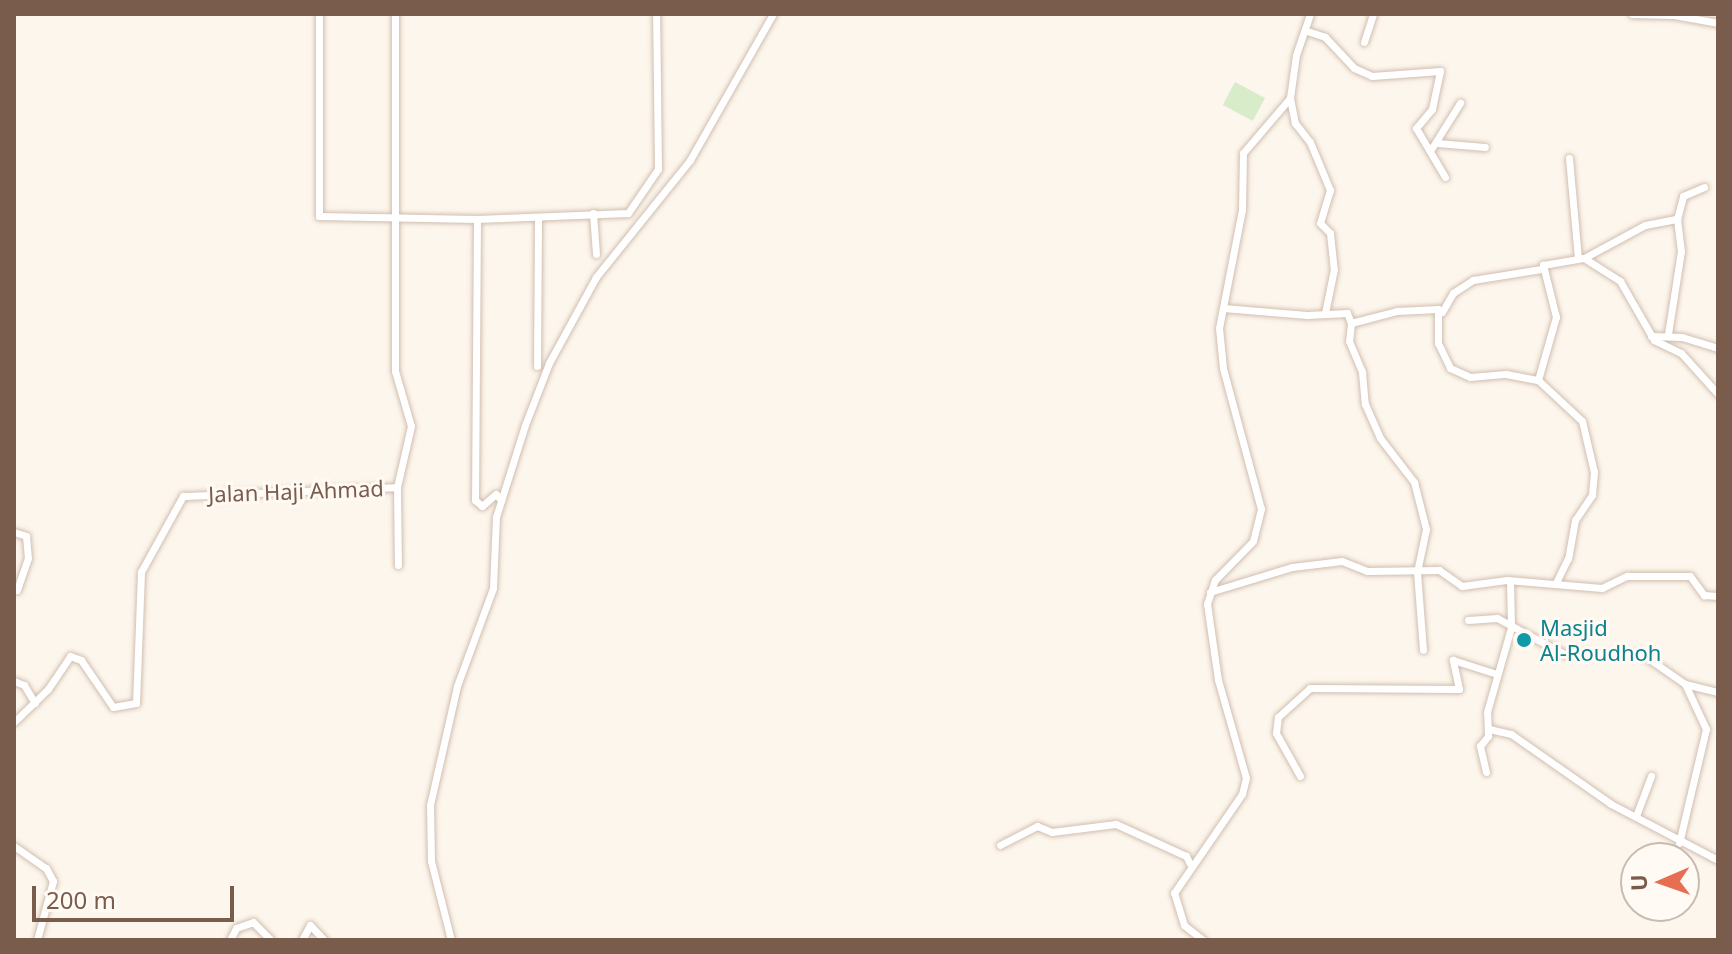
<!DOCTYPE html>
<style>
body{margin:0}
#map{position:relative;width:1732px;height:954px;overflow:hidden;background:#fdf6ec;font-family:"Noto Sans",sans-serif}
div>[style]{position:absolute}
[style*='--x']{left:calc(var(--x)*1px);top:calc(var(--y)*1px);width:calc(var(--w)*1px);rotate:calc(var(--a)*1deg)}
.green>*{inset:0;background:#d8ecc9;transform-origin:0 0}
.roads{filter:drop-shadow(0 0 2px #d1beb0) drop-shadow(0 0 2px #d1beb0)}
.minor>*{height:7px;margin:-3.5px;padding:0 3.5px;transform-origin:3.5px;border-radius:3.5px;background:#fff}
.dots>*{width:22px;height:22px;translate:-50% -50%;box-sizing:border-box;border:4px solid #fffaf3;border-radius:50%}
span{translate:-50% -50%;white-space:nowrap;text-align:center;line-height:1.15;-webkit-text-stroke:6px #fffaf3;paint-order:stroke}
.street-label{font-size:22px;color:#7a5c4d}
.culture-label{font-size:22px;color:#0d838f}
.left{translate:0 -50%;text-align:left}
.frame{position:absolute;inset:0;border:16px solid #7a5c4d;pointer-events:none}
.north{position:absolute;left:1620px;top:842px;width:80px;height:80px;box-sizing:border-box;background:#fffaf3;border:2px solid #cabbb1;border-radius:50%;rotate:268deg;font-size:22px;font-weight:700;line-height:32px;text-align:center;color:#7a5c4d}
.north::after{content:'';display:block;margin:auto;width:28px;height:36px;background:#e76f51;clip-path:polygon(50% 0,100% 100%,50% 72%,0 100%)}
.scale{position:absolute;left:32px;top:886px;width:202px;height:36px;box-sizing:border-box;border:4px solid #7a5c4d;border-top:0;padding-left:10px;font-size:24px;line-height:28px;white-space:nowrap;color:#7a5c4d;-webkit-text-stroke:6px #fffaf3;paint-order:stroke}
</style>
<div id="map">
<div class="green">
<div style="left:1235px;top:82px;width:34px;height:26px;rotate:28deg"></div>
</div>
<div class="roads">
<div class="minor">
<div style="--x:319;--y:14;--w:202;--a:90"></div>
<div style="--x:319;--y:216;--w:158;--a:1.1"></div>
<div style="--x:477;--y:219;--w:151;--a:-2.3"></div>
<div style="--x:628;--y:213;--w:53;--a:-55.7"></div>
<div style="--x:658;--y:169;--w:155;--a:-90.7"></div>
<div style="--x:395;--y:14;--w:357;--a:90"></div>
<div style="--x:395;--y:371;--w:57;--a:73.8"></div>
<div style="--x:411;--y:426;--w:63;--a:102.9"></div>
<div style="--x:1632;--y:14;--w:42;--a:1.4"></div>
<div style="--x:1674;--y:15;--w:45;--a:10.3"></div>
<div style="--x:1307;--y:31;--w:19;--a:18"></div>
<div style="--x:1325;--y:37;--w:42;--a:46.9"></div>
<div style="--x:1354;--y:68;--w:20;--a:24"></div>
<div style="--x:1372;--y:76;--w:68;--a:-4.2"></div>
<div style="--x:1440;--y:71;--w:39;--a:102"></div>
<div style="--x:1432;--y:109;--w:25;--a:130"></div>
<div style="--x:1416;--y:128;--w:57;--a:59.4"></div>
<div style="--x:1364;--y:42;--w:29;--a:-72"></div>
<div style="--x:1290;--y:98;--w:25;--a:79"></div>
<div style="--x:1295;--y:123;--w:24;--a:52"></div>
<div style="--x:1310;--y:142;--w:52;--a:67.4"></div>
<div style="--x:1330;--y:190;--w:34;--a:107"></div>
<div style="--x:1320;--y:223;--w:14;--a:45"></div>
<div style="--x:1330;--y:233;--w:36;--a:84"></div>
<div style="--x:1334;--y:269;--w:45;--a:101.6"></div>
<div style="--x:1437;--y:143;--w:48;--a:4.8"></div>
<div style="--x:1430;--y:151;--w:57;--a:-58"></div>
<div style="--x:1569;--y:158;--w:100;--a:84.9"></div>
<div style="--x:593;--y:213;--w:41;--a:85.8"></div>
<div style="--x:477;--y:219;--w:281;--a:90.4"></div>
<div style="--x:475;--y:500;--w:9;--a:41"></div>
<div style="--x:482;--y:506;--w:18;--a:-41"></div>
<div style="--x:496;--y:494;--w:8;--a:50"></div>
<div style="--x:1677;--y:219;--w:24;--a:-75"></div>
<div style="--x:1683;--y:196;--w:23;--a:-23"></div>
<div style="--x:1584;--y:258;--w:43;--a:32.6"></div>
<div style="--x:1620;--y:281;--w:68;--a:60"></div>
<div style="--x:1654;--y:340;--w:30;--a:26"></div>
<div style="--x:1681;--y:353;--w:55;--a:47.9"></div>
<div style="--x:1223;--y:308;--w:84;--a:4.8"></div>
<div style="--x:1307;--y:315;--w:40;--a:-2.9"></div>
<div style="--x:1347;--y:313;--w:11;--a:68"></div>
<div style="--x:1351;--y:323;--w:48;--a:-14.6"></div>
<div style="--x:1397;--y:311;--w:41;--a:-2.8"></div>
<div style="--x:1438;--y:309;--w:34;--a:90"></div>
<div style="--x:1438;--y:343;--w:28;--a:64"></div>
<div style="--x:1450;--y:368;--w:22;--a:24"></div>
<div style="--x:1470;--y:377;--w:36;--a:-5"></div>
<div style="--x:1506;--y:374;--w:33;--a:11"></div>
<div style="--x:1538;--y:380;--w:60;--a:43"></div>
<div style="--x:1582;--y:421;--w:52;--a:76.8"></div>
<div style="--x:1594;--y:472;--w:23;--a:95"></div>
<div style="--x:1592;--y:495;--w:30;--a:124"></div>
<div style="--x:1575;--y:520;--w:39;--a:100"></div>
<div style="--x:1568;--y:558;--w:25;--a:116"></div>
<div style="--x:1442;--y:312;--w:22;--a:-60"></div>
<div style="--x:1453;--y:293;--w:24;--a:-33"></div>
<div style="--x:1473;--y:280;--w:69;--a:-9.2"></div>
<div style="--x:1351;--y:323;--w:18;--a:96"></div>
<div style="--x:1349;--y:341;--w:34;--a:67"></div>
<div style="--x:1362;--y:372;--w:32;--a:85"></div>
<div style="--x:1365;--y:404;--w:37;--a:66"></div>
<div style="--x:1380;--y:438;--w:56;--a:52.3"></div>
<div style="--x:1414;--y:482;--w:49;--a:75.7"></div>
<div style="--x:1426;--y:529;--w:44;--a:101.8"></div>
<div style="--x:1417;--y:572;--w:78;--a:85.6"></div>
<div style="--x:1651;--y:336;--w:31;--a:2"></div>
<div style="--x:1682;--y:337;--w:38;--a:17"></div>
<div style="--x:537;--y:366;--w:147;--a:-89.6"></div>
<div style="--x:1538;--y:380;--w:66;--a:-74.1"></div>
<div style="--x:1556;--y:317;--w:54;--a:-104"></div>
<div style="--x:1543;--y:265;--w:42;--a:-9.7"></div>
<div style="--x:1584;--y:258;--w:69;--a:-28.4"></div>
<div style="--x:1645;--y:225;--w:33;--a:-11"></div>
<div style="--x:1677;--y:219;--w:32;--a:83"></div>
<div style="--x:1681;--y:251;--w:84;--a:98.9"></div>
<div style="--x:14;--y:532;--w:13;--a:18"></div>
<div style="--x:26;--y:536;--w:22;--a:85"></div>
<div style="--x:28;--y:558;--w:34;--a:109"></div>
<div style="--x:1210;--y:592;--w:86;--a:-17"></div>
<div style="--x:1292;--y:567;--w:50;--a:-6.8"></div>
<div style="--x:1342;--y:561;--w:27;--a:22"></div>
<div style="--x:1367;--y:571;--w:72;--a:-0.8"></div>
<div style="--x:1439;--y:570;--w:28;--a:35"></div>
<div style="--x:1462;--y:586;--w:45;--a:-7.6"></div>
<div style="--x:1507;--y:580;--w:95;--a:4.8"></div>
<div style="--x:1602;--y:588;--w:28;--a:-26"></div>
<div style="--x:1627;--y:576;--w:63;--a:0"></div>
<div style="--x:1690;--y:576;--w:24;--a:54"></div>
<div style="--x:1704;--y:595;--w:14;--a:4"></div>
<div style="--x:1468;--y:620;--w:29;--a:-4"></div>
<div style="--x:1497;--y:618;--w:76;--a:28.2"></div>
<div style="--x:1564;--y:654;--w:78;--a:0"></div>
<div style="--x:1642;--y:654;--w:52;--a:34.9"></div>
<div style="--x:1685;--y:684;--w:50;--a:65"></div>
<div style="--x:1706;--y:729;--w:117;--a:103.3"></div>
<div style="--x:14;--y:681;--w:11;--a:22"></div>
<div style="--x:24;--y:685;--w:21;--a:59"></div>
<div style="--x:1685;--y:684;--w:34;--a:14"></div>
<div style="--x:14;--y:722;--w:47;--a:-44.1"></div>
<div style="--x:48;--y:689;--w:40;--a:-56"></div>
<div style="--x:70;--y:656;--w:12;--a:20"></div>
<div style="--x:81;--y:660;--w:57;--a:55.8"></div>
<div style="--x:113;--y:707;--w:23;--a:-10"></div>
<div style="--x:136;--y:703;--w:131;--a:-87.8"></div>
<div style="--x:141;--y:572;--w:87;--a:-61.1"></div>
<div style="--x:183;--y:496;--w:214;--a:-2.4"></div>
<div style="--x:397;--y:487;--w:78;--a:89.3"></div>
<div style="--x:1489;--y:729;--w:23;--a:13"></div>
<div style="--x:1511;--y:734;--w:122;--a:35"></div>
<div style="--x:1611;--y:804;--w:121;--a:27.6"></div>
<div style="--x:1486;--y:772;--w:27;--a:-103"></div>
<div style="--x:1480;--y:746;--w:13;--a:-51"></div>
<div style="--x:1488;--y:736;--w:24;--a:-92"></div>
<div style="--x:1487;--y:712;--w:87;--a:-74.1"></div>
<div style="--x:1511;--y:628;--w:47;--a:-91.2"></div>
<div style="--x:1300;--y:776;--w:49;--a:-119.2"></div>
<div style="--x:1276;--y:733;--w:16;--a:-83"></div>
<div style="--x:1278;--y:717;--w:43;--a:-42.2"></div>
<div style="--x:1310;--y:688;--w:149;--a:0.4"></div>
<div style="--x:1459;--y:689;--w:30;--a:-102"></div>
<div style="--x:1453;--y:660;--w:46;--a:17.7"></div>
<div style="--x:1636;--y:816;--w:43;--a:-69.4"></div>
<div style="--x:1000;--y:845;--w:42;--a:-27.2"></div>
<div style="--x:1037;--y:826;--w:16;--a:22"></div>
<div style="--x:1052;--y:832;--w:64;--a:-7.1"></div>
<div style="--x:1116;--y:824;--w:77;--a:24.6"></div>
<div style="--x:1186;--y:856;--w:9;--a:63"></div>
<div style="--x:14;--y:846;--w:39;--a:35"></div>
<div style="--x:46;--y:868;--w:15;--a:62"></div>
<div style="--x:53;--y:881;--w:61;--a:105.2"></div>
<div style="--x:230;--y:940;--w:13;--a:-63"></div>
<div style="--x:236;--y:928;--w:18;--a:-19"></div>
<div style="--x:253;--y:922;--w:25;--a:45"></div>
<div style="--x:302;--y:940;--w:17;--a:-62"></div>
<div style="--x:310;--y:925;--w:21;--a:47"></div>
<div style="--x:451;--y:940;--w:81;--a:-104.2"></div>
<div style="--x:431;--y:861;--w:56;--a:-91"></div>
<div style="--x:430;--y:805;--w:122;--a:-77.2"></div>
<div style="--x:457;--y:686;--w:104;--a:-69.8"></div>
<div style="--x:493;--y:588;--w:71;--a:-87.6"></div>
<div style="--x:496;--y:517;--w:96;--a:-72.5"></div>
<div style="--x:525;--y:425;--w:66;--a:-68.8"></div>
<div style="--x:549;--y:363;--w:98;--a:-61.3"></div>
<div style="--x:596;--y:277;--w:150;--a:-51.2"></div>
<div style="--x:690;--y:160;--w:168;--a:-60.4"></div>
<div style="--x:1203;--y:940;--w:24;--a:-142"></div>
<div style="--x:1184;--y:925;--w:34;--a:-107"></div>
<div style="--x:1174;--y:893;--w:120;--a:-55.5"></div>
<div style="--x:1242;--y:794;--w:16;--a:-76"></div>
<div style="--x:1246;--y:778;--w:102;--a:-105.9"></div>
<div style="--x:1218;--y:680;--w:77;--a:-98.2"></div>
<div style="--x:1207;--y:604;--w:25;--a:-72"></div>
<div style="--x:1215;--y:580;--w:54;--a:-45.7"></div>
<div style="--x:1253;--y:541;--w:33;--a:-76"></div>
<div style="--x:1261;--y:509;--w:146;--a:-105.1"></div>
<div style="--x:1223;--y:368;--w:40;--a:-95.7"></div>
<div style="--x:1219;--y:328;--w:120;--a:-79"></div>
<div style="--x:1242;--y:210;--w:57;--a:-89"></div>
<div style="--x:1243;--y:153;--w:72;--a:-49.5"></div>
<div style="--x:1290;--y:98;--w:43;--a:-82.1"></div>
<div style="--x:1296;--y:55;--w:43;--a:-71.1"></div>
</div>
</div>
<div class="dots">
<div style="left:1524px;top:640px;background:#0f9aa8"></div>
</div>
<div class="street-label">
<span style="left:296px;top:491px;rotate:-2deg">Jalan Haji Ahmad</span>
</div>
<div class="culture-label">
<span class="left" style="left:1540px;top:640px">Masjid<br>Al-Roudhoh</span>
</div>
<div class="frame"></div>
<div class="north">U</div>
<div class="scale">200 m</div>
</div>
